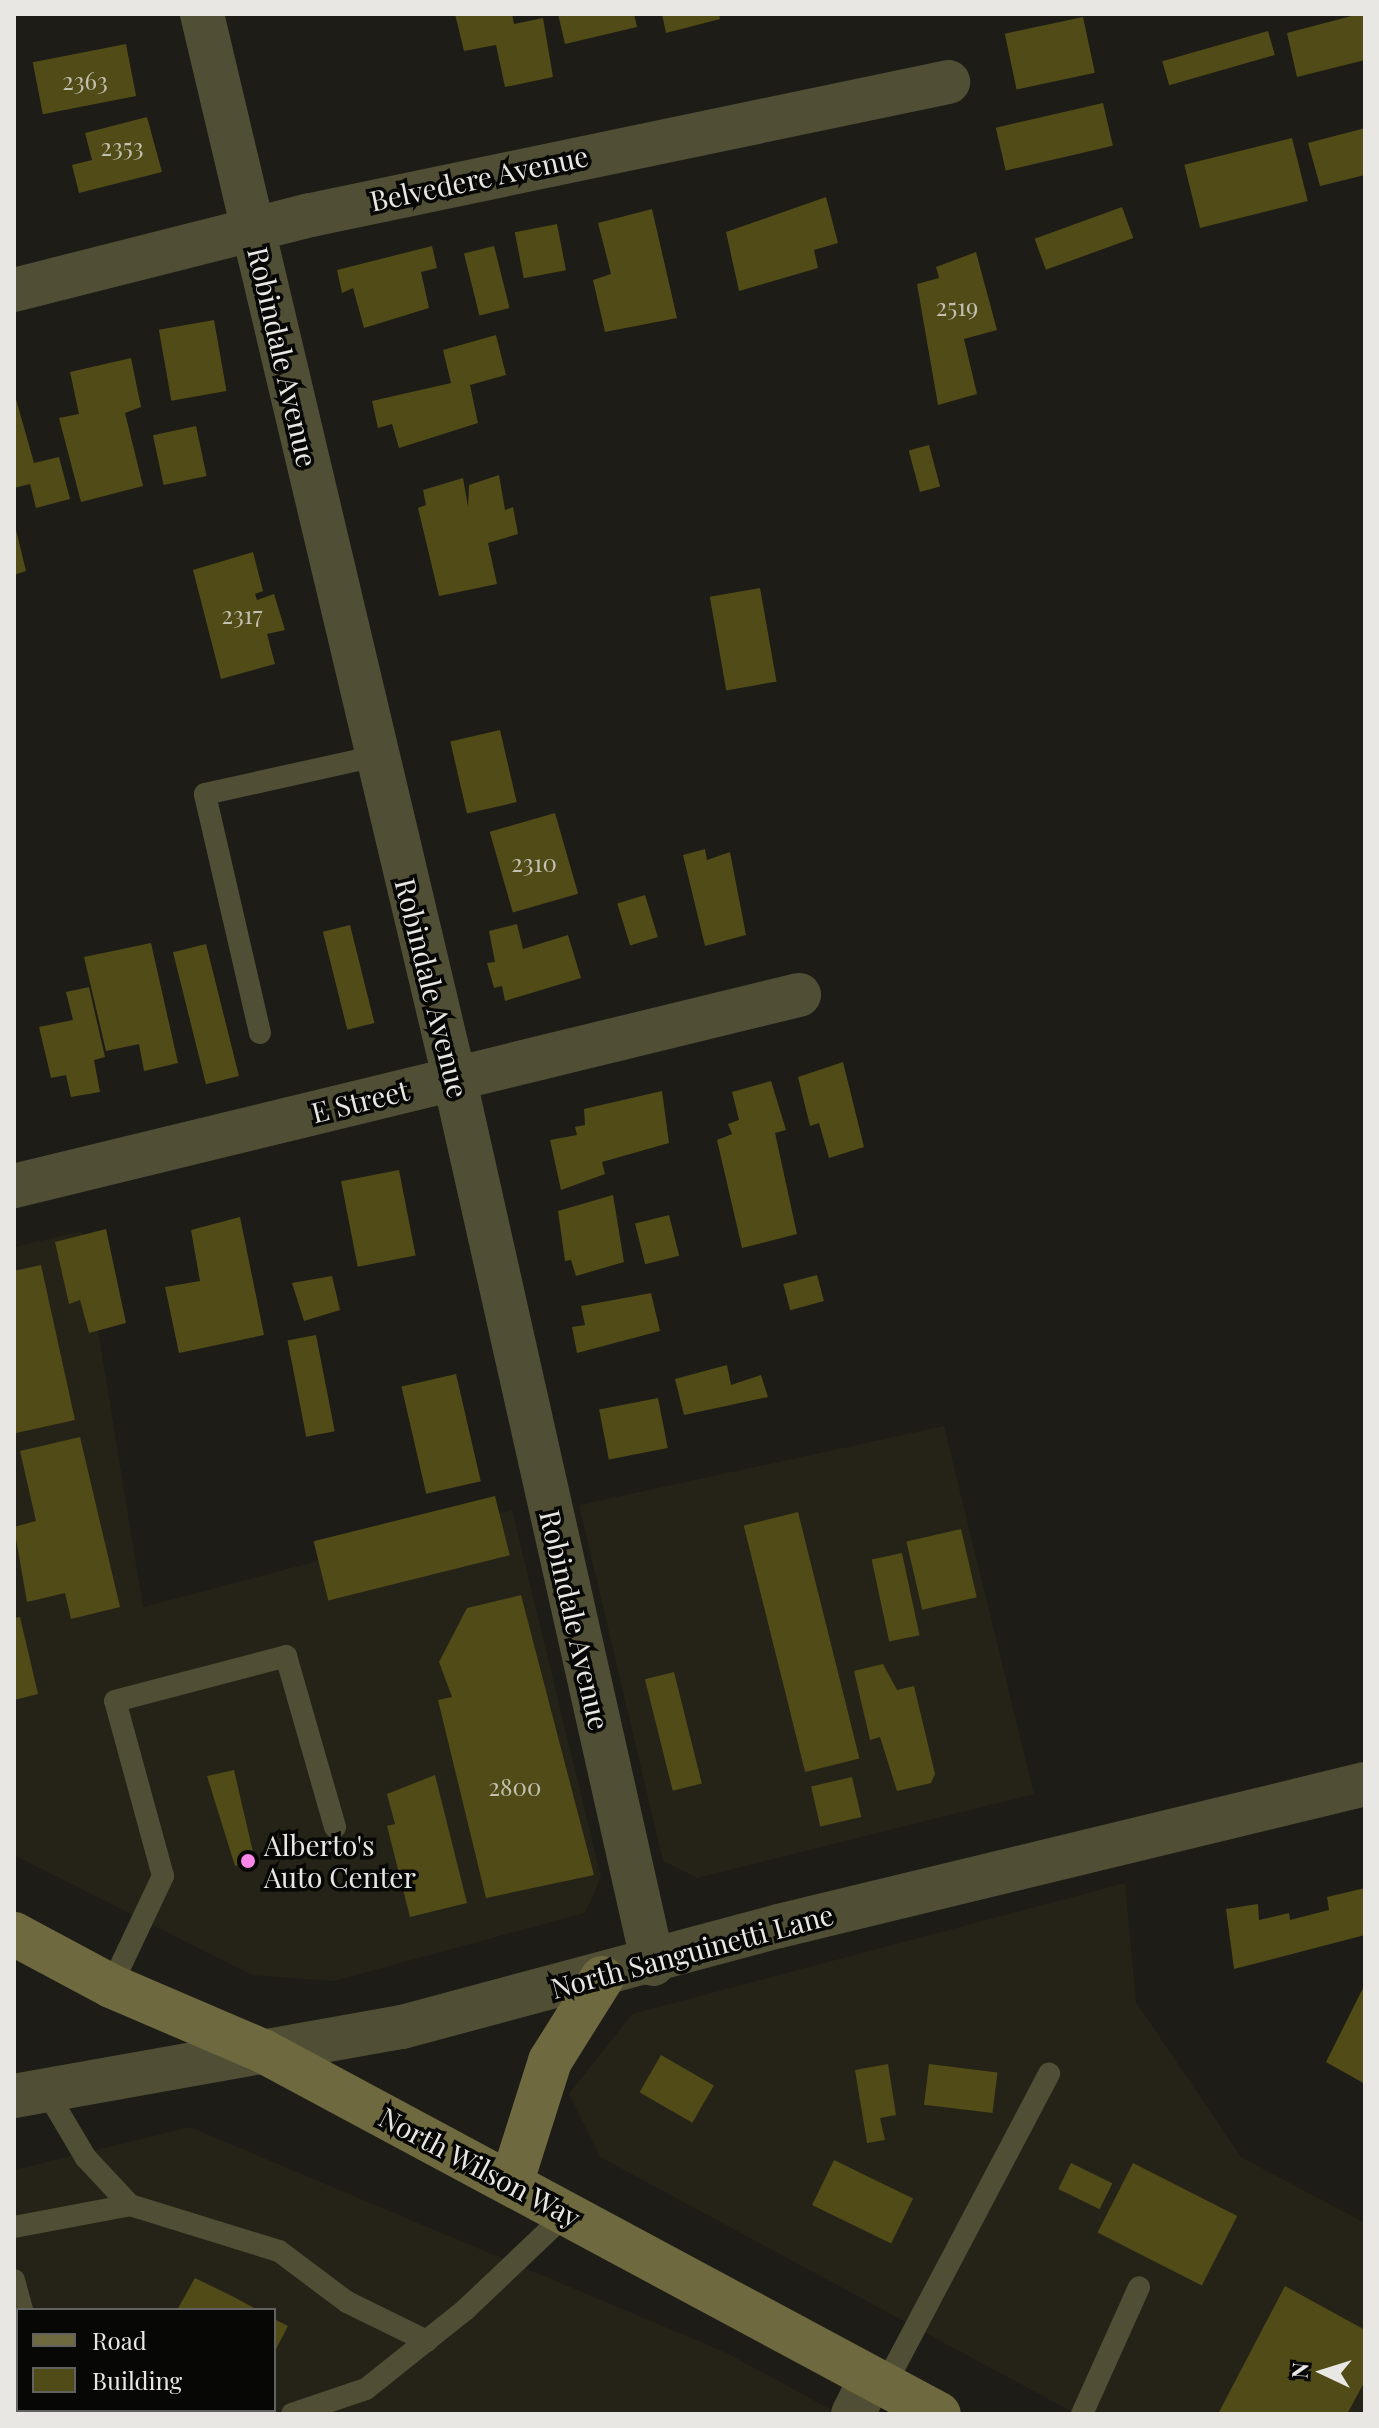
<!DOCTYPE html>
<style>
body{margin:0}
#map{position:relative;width:1379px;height:2428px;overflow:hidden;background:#1d1c16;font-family:"Playfair Display",serif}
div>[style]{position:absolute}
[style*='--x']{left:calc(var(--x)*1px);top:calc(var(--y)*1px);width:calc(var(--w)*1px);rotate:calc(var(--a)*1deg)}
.built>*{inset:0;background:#252317}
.building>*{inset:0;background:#514b17;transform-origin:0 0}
.service>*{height:22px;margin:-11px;padding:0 11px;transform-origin:11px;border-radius:11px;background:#504e34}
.minor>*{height:44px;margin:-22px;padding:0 22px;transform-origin:22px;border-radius:22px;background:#504e34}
.tertiary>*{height:44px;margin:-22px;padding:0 22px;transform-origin:22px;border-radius:22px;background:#504e34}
.secondary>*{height:44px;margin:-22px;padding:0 22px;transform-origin:22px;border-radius:22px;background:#6e693f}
.dots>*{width:22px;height:22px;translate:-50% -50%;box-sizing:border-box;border:4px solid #070705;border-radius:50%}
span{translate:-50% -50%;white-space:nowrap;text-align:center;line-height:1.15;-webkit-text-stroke:7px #070705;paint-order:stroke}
.number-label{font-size:24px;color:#c2c0b0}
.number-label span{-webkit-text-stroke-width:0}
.street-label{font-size:28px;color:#e8e7e3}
.poi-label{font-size:28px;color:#e8e7e3}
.left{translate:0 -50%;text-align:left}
.frame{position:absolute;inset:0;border:16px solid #e8e7e3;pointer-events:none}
.legend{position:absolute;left:16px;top:2308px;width:260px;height:104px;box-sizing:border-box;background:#070705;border:2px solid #61615e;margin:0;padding:10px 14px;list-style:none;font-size:24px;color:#e8e7e3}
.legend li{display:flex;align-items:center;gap:16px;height:40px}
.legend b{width:40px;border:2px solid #61615e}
.north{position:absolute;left:1283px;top:2332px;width:80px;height:80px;-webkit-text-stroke:6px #070705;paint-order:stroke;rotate:274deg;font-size:22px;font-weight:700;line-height:32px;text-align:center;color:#e8e7e3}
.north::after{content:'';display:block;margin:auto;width:28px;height:36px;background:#e8e7e3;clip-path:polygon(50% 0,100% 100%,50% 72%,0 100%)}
</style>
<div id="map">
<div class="built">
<div style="clip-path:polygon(82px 1231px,143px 1607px,512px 1510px,601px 1877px,585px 1913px,334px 1981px,252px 1975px,14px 1855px,14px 1247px)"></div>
<div style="clip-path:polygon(944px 1426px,1034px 1794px,697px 1878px,663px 1861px,579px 1505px)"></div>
<div style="clip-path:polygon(1125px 1883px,1136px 2002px,1241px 2157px,1365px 2223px,1365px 2414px,1076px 2414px,600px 2157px,569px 2094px,632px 2014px)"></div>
<div style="clip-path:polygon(evenodd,190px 2127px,727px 2353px,839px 2414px,14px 2414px,14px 2170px,190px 2127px,18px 2310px,274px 2310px,274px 2410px,18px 2410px,18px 2310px)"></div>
</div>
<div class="building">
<div style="clip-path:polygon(455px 14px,512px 14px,514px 24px,543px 18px,553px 77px,505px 87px,496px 45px,464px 51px)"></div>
<div style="clip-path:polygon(558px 14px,634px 14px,637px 27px,565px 44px)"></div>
<div style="clip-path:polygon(662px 14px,719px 14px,720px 19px,666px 33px)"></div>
<div style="clip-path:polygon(1359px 14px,1365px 14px,1365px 60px,1297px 77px,1287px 33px)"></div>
<div style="left:1083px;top:17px;width:57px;height:80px;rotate:78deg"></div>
<div style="left:1268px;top:31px;width:25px;height:110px;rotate:74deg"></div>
<div style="left:126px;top:44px;width:53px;height:95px;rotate:79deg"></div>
<div style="left:1103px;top:103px;width:44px;height:110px;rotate:77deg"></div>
<div style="clip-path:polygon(147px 117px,162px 172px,79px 193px,72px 165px,92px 160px,85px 133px)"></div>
<div style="clip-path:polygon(1365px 128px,1365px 175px,1320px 186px,1308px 143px)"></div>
<div style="left:1292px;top:138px;width:65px;height:111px;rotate:76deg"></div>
<div style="clip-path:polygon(826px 197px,838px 243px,814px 250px,818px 268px,739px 291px,726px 232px)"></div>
<div style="left:1122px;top:207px;width:33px;height:93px;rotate:70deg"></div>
<div style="clip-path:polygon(652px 209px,677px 318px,605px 332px,593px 280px,611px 274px,598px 223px)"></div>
<div style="left:557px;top:224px;width:47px;height:43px;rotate:79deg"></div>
<div style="clip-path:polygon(432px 246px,437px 268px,421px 272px,429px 308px,364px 328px,353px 288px,342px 293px,337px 270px)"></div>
<div style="left:494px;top:246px;width:64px;height:31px;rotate:76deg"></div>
<div style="clip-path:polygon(976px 252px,997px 330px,964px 339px,977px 394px,938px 405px,917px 284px,939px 278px,936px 267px)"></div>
<div style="left:214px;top:320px;width:72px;height:56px;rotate:80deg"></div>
<div style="clip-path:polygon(496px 335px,506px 375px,470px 385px,478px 423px,399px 448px,392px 424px,378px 428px,372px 401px,451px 383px,443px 350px)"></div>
<div style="clip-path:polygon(131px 358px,141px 407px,125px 413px,143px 486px,81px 502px,59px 418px,79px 414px,70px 372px)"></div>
<div style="clip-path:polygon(14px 392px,34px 463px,59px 457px,70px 499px,36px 508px,30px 484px,14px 488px)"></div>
<div style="left:196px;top:426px;width:51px;height:44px;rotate:78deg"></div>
<div style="left:929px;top:445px;width:43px;height:21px;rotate:75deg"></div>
<div style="clip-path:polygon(499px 475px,505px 510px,513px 507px,518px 534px,488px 543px,497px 584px,439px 596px,418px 508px,426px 505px,423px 490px,463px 478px,468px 507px,469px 485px)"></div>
<div style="clip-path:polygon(15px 526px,26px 571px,14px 575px,14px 527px)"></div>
<div style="clip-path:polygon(253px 552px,263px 591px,255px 594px,257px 600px,274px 594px,285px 630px,267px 634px,275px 664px,221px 679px,193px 570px)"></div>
<div style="left:760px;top:588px;width:95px;height:51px;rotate:80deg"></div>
<div style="left:500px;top:730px;width:74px;height:51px;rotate:77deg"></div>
<div style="left:555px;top:813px;width:84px;height:68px;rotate:74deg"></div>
<div style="clip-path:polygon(705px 849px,707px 860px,730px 852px,746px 935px,705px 946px,683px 855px)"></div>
<div style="left:645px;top:895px;width:44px;height:29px;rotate:73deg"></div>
<div style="clip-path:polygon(517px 924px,523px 949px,568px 935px,581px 978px,505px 1001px,502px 986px,494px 988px,487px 963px,495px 962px,489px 931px)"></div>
<div style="left:350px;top:925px;width:101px;height:28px;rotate:76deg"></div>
<div style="clip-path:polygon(151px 943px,178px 1063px,144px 1071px,139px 1044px,106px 1051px,84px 957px)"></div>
<div style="left:206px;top:944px;width:136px;height:34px;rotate:76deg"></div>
<div style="clip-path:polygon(89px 987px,105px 1057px,94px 1060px,100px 1092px,71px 1097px,66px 1075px,51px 1078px,39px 1027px,73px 1020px,66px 992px)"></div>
<div style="clip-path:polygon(843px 1062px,864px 1147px,829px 1158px,819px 1123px,810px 1126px,798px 1077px)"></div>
<div style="clip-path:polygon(771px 1081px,786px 1130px,775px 1133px,797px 1234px,742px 1248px,717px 1140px,732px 1134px,728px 1124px,739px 1120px,732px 1092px)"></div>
<div style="clip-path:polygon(662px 1091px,669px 1143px,602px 1162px,605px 1174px,561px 1190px,550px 1140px,577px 1135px,575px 1127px,585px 1125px,584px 1109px)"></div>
<div style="left:399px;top:1170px;width:87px;height:59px;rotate:79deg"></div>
<div style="clip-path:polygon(613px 1195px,624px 1262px,576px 1276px,571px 1260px,565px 1261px,558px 1211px)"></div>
<div style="left:669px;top:1215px;width:42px;height:35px;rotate:76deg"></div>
<div style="clip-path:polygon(240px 1217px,264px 1335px,179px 1353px,165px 1287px,200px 1281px,191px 1230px)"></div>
<div style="clip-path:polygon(106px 1229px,126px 1323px,89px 1333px,80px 1300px,69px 1304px,55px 1242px)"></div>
<div style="clip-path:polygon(41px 1265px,75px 1420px,16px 1433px,14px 1271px)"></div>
<div style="left:817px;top:1275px;width:27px;height:35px;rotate:75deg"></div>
<div style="clip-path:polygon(332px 1276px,340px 1310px,304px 1321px,292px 1283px)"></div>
<div style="clip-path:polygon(651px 1293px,660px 1331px,577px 1353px,572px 1327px,585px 1325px,581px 1306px)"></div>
<div style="left:316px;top:1335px;width:98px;height:29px;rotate:79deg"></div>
<div style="clip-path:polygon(727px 1365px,731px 1385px,761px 1375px,768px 1397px,684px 1415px,675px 1379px)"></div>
<div style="left:456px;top:1374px;width:110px;height:56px;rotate:77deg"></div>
<div style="left:658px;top:1398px;width:51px;height:60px;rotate:79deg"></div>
<div style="clip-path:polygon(80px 1437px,120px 1607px,71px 1619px,65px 1593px,27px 1602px,14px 1527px,36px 1521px,20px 1451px)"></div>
<div style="left:495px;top:1496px;width:61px;height:187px;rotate:76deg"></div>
<div style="left:798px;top:1512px;width:254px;height:56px;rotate:76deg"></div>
<div style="left:961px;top:1529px;width:70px;height:56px;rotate:77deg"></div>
<div style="left:902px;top:1553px;width:84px;height:31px;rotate:78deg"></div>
<div style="clip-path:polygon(521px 1595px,594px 1875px,486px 1898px,438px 1700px,452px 1697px,439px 1662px,467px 1608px)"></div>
<div style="clip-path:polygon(20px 1617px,38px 1694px,14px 1700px,14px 1618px)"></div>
<div style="clip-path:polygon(883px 1664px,897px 1690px,914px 1686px,935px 1774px,931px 1783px,897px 1791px,880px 1737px,870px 1740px,854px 1671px)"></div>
<div style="left:674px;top:1672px;width:115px;height:30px;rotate:76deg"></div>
<div style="clip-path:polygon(234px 1770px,255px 1861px,235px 1866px,207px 1776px)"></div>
<div style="clip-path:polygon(435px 1775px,467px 1903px,410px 1917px,387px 1826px,395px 1824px,387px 1794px)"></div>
<div style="left:852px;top:1777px;width:41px;height:42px;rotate:77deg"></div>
<div style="clip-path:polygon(1365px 1888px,1365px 1935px,1234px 1969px,1226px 1909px,1258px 1904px,1259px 1920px,1289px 1913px,1290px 1920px,1329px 1910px,1327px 1897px)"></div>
<div style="clip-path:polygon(1365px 1984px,1365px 2084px,1326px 2062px)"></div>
<div style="left:661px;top:2055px;width:61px;height:43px;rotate:30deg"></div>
<div style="clip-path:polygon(888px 2064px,896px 2115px,880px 2118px,885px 2140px,867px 2143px,855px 2070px)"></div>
<div style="left:929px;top:2064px;width:69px;height:41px;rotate:7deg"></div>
<div style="left:834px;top:2160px;width:88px;height:50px;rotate:26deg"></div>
<div style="left:1071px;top:2163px;width:46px;height:29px;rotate:26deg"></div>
<div style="left:1133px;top:2163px;width:117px;height:78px;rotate:27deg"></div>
<div style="clip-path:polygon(195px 2278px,232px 2296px,258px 2310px,177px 2310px)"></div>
<div style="clip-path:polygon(1285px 2286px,1365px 2330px,1365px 2381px,1347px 2414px,1218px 2414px)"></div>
<div style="clip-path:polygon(274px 2319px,288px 2326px,274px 2353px)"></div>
</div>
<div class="service">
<div style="--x:260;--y:1033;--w:245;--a:-103"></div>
<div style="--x:205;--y:794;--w:175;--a:-12.5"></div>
<div style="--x:111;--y:1986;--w:122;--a:-64.7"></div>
<div style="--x:163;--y:1876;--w:181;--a:-105.3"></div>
<div style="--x:115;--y:1701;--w:177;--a:-14.7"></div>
<div style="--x:286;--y:1656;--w:178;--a:74"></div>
<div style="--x:45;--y:2089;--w:80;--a:59.3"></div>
<div style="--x:86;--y:2158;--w:64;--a:46.9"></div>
<div style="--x:130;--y:2205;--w:156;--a:17.2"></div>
<div style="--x:279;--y:2251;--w:85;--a:36.9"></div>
<div style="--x:347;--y:2302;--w:89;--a:26"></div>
<div style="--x:14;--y:2227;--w:118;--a:-10.7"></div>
<div style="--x:14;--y:2280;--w:31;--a:75"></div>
<div style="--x:885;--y:2385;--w:352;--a:-62.2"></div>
<div style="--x:48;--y:2410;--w:4;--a:76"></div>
<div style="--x:292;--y:2414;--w:78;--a:-18.7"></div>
<div style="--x:366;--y:2389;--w:127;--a:-38.6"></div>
<div style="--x:465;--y:2310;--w:139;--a:-43.5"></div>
<div style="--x:1082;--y:2414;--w:139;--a:-65.8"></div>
</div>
<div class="minor">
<div style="--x:202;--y:14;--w:1092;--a:76.66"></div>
<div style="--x:454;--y:1077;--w:909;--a:77.35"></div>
<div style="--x:14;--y:290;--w:306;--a:-14.2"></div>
<div style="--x:311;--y:215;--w:651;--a:-11.79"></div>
<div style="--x:14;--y:1186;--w:808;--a:-13.68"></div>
<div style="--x:853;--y:2414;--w:40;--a:-63.4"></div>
</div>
<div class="tertiary">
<div style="--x:14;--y:2096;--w:394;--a:-10.1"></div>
<div style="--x:402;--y:2027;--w:390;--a:-15"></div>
<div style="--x:779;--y:1926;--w:603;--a:-13.62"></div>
</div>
<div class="secondary">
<div style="--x:14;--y:1934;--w:110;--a:28.2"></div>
<div style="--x:111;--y:1986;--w:165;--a:23.2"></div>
<div style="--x:263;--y:2051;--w:767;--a:28.24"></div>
<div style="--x:511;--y:2184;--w:129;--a:-72.4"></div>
<div style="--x:550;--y:2061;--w:98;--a:-57.9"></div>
</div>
<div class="dots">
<div style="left:248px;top:1861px;background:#f987e9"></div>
</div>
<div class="number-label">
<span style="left:85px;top:81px">2363</span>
<span style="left:122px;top:147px">2353</span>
<span style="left:957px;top:307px">2519</span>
<span style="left:242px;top:615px">2317</span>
<span style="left:534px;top:863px">2310</span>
<span style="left:515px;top:1787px">2800</span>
</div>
<div class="street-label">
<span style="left:479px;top:178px;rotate:-12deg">Belvedere Avenue</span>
<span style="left:283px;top:357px;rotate:77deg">Robindale Avenue</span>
<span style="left:432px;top:988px;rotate:76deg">Robindale Avenue</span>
<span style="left:360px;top:1101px;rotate:-14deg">E Street</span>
<span style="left:575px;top:1620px;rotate:77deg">Robindale Avenue</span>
<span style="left:692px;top:1951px;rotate:-15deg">North Sanguinetti Lane</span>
<span style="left:480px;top:2167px;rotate:28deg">North Wilson Way</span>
</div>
<div class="poi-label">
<span class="left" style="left:264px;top:1861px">Alberto's<br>Auto Center</span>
</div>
<div class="frame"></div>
<ul class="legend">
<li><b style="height:10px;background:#6e693f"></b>Road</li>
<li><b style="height:22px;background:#514b17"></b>Building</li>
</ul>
<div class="north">N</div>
</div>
